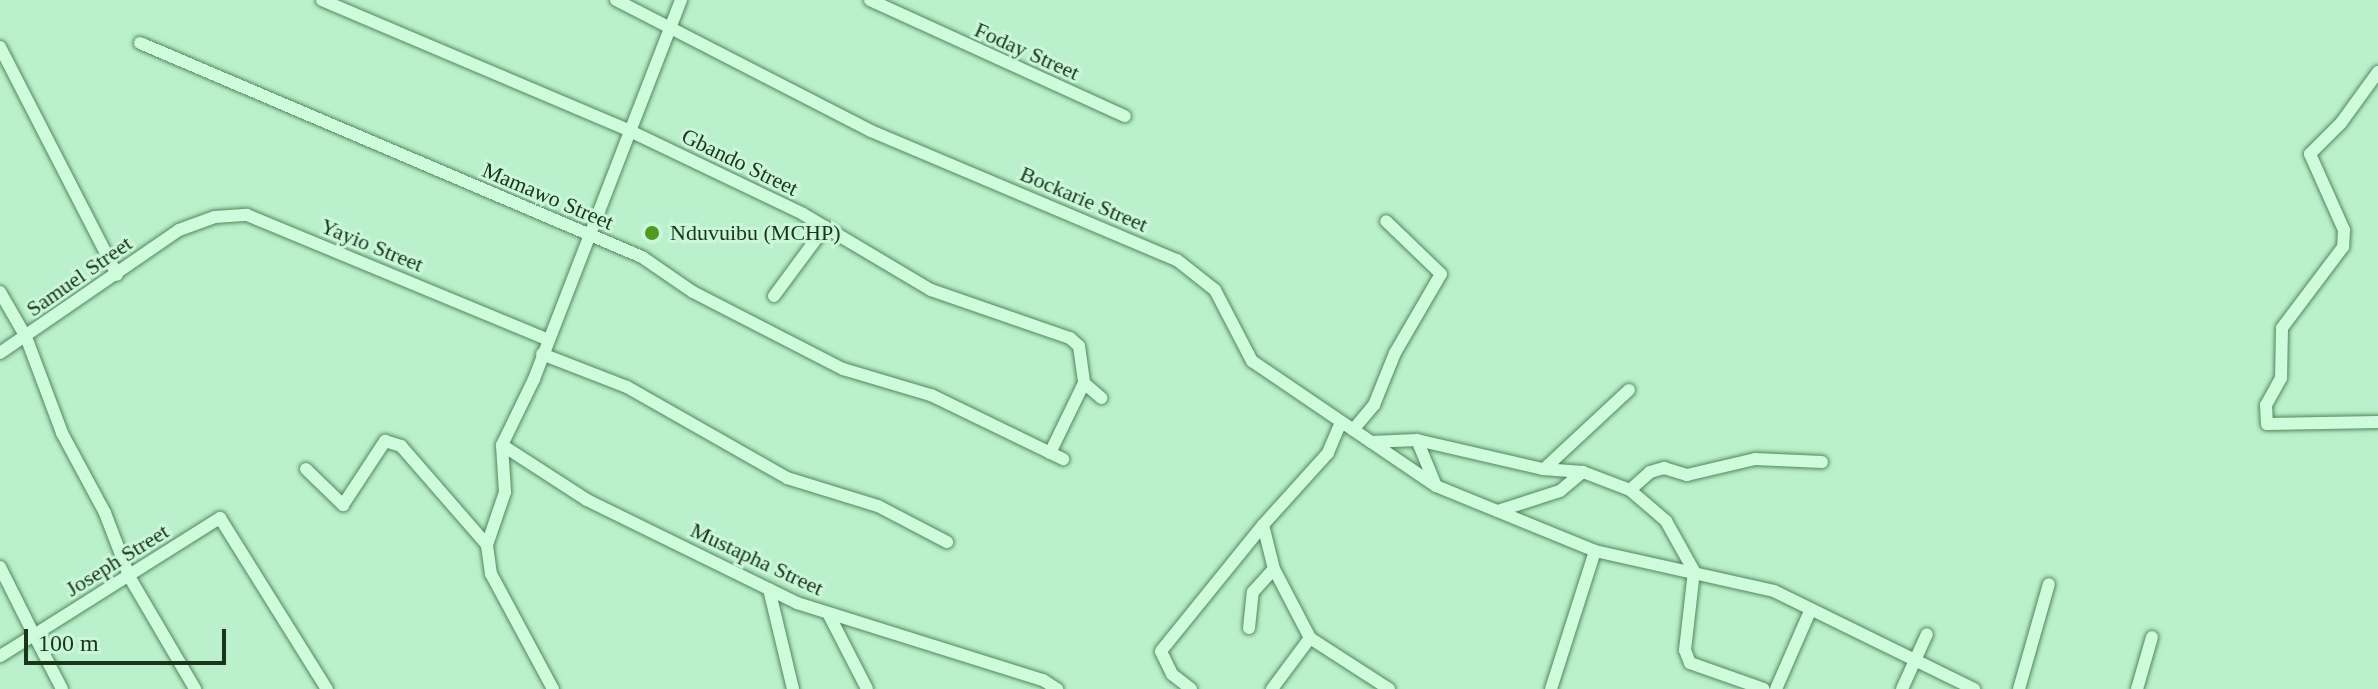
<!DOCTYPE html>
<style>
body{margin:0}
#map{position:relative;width:2378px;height:689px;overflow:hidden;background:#baf0cb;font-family:Georgia,serif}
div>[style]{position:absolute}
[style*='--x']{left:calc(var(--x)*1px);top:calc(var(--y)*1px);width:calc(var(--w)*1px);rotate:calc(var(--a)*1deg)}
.roads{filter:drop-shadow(0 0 2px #53885b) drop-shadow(0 0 2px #53885b)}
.minor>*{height:12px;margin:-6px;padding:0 6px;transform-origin:6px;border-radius:6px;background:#cdfbdc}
.dots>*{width:22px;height:22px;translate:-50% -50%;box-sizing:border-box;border:4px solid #caf7d9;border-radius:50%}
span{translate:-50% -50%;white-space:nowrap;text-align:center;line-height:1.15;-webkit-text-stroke:6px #caf7d9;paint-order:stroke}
.street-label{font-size:22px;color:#1a351c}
.poi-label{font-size:22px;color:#1a351c}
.left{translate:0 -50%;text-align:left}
.scale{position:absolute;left:24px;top:629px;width:202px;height:36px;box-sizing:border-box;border:4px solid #1a351c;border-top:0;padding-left:10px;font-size:24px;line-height:28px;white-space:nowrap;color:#1a351c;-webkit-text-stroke:6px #caf7d9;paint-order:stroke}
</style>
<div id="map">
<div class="roads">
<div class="minor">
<div style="--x:322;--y:0;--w:335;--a:23"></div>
<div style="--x:630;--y:131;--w:192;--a:25.6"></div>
<div style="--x:803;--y:214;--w:149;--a:30.7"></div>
<div style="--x:931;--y:290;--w:147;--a:19.1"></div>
<div style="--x:1070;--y:338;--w:12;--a:42"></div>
<div style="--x:1079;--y:346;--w:37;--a:82"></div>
<div style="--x:1084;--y:383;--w:23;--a:41"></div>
<div style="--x:616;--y:0;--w:287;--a:27.2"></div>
<div style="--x:871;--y:131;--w:332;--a:22.9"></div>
<div style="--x:1177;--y:260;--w:48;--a:38.3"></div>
<div style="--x:1215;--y:290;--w:80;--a:62.5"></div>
<div style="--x:1252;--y:361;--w:222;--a:34.2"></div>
<div style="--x:1436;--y:486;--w:50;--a:-112.4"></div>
<div style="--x:870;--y:0;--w:280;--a:24.5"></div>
<div style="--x:140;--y:43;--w:546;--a:23.09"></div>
<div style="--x:642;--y:257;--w:62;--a:34.5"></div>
<div style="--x:693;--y:292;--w:169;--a:27.2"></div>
<div style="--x:843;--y:369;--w:92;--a:16.5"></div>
<div style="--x:931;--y:395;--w:147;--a:25.9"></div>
<div style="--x:0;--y:47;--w:256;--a:62.8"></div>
<div style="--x:2378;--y:72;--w:63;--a:126"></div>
<div style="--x:2341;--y:123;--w:44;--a:135"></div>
<div style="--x:2310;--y:154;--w:83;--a:65.9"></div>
<div style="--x:2344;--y:230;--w:17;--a:93"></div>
<div style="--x:2343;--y:247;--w:101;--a:127"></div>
<div style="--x:2282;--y:328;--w:50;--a:91.1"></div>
<div style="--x:2281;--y:378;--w:31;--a:119"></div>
<div style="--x:2266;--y:405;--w:19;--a:87"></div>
<div style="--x:2267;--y:424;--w:111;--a:-1"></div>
<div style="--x:0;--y:292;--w:52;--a:60"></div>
<div style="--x:26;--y:337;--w:103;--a:69.4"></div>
<div style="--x:62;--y:433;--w:91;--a:61.7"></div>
<div style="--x:105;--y:513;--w:70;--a:69"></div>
<div style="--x:130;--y:578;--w:129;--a:59.6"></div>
<div style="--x:774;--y:296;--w:86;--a:-53.5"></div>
<div style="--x:0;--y:353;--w:217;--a:-34.5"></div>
<div style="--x:179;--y:230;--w:38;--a:-20"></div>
<div style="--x:215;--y:217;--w:32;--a:-4"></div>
<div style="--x:247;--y:215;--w:324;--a:22.5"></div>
<div style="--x:542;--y:354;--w:91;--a:21.2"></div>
<div style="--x:627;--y:387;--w:184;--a:29.6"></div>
<div style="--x:787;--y:478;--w:95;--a:17.1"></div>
<div style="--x:878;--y:506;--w:78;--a:27.6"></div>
<div style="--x:1341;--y:422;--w:34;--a:113"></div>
<div style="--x:1328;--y:453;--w:97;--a:132.1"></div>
<div style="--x:1263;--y:525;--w:45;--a:76"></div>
<div style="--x:1274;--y:569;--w:78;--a:62.4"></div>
<div style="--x:1310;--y:638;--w:94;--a:32.8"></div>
<div style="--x:1353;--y:430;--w:33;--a:-50"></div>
<div style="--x:1374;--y:405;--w:56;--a:-68"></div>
<div style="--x:1395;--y:353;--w:91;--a:-59.8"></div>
<div style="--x:1441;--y:274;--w:76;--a:-136.1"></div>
<div style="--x:1371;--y:442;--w:46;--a:-2.5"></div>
<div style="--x:1417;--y:440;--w:129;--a:13"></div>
<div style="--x:1543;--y:469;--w:40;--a:4.3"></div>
<div style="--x:1583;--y:472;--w:50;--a:21"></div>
<div style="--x:1630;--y:490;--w:27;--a:-42"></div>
<div style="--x:1650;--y:472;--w:15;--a:-16"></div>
<div style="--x:1664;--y:468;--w:24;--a:17"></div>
<div style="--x:1687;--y:475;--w:70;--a:-13.2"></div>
<div style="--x:1755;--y:459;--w:67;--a:2.6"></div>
<div style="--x:502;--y:445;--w:101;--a:32.9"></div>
<div style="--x:587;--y:500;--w:234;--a:26.1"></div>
<div style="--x:797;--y:603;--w:258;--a:17.4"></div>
<div style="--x:1043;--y:680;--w:17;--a:33"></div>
<div style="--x:1050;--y:453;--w:78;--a:-64.1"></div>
<div style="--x:306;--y:469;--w:52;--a:44.2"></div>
<div style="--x:343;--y:505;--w:77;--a:-56.7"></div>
<div style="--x:385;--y:441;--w:17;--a:17"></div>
<div style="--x:401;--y:446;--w:131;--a:49"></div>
<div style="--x:1544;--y:469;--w:116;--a:-42.9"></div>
<div style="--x:1436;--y:486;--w:172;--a:22.2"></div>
<div style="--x:1595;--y:551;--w:183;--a:12.6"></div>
<div style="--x:1774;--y:591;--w:223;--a:26.1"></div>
<div style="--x:1630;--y:490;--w:48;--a:40.7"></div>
<div style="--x:1666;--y:521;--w:57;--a:60.8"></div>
<div style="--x:1694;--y:571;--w:80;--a:96.5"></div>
<div style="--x:1685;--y:650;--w:14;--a:69"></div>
<div style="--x:1690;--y:663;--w:78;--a:19.4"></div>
<div style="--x:1498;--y:511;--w:65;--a:-17.9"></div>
<div style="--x:1560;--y:491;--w:30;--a:-40"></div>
<div style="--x:0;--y:567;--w:76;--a:63.4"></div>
<div style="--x:34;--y:635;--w:40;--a:148"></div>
<div style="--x:769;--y:589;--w:103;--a:76.5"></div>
<div style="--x:828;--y:613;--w:85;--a:62.8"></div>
<div style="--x:1249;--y:628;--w:36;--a:-84"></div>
<div style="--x:1253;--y:592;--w:31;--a:-48"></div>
<div style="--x:62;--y:689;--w:61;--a:-117.4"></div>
<div style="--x:34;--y:635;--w:220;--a:-32.2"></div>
<div style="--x:220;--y:518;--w:202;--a:58"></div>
<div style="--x:553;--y:689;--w:131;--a:-118.3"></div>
<div style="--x:491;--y:574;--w:29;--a:-98"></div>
<div style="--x:487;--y:545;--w:56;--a:-71.2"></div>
<div style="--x:505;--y:492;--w:47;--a:-93.7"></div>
<div style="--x:502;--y:445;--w:73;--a:-64.1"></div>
<div style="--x:534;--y:379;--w:407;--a:-68.8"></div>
<div style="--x:1191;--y:689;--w:24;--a:-142"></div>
<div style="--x:1172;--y:674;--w:25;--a:-116"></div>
<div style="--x:1161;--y:651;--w:162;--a:-51"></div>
<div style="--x:1272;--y:689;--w:64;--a:-53.3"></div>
<div style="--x:1551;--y:689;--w:145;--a:-72.3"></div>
<div style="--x:1776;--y:689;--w:87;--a:-66.4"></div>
<div style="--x:1902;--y:689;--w:60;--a:-65.6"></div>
<div style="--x:2019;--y:689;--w:109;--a:-74.1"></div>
<div style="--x:2137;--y:689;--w:54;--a:-73.9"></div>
</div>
</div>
<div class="dots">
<div style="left:652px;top:233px;background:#4f9a20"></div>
</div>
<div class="street-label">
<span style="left:1027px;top:51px;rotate:24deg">Foday Street</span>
<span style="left:740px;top:162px;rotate:26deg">Gbando Street</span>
<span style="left:548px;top:196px;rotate:23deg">Mamawo Street</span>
<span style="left:1084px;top:199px;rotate:23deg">Bockarie Street</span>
<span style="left:372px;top:245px;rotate:22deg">Yayio Street</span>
<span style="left:79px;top:276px;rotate:-35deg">Samuel Street</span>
<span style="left:757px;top:559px;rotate:25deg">Mustapha Street</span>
<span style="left:117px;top:560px;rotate:-32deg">Joseph Street</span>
</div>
<div class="poi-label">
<span class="left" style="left:670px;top:233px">Nduvuibu (MCHP)</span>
</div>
<div class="scale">100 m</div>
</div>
